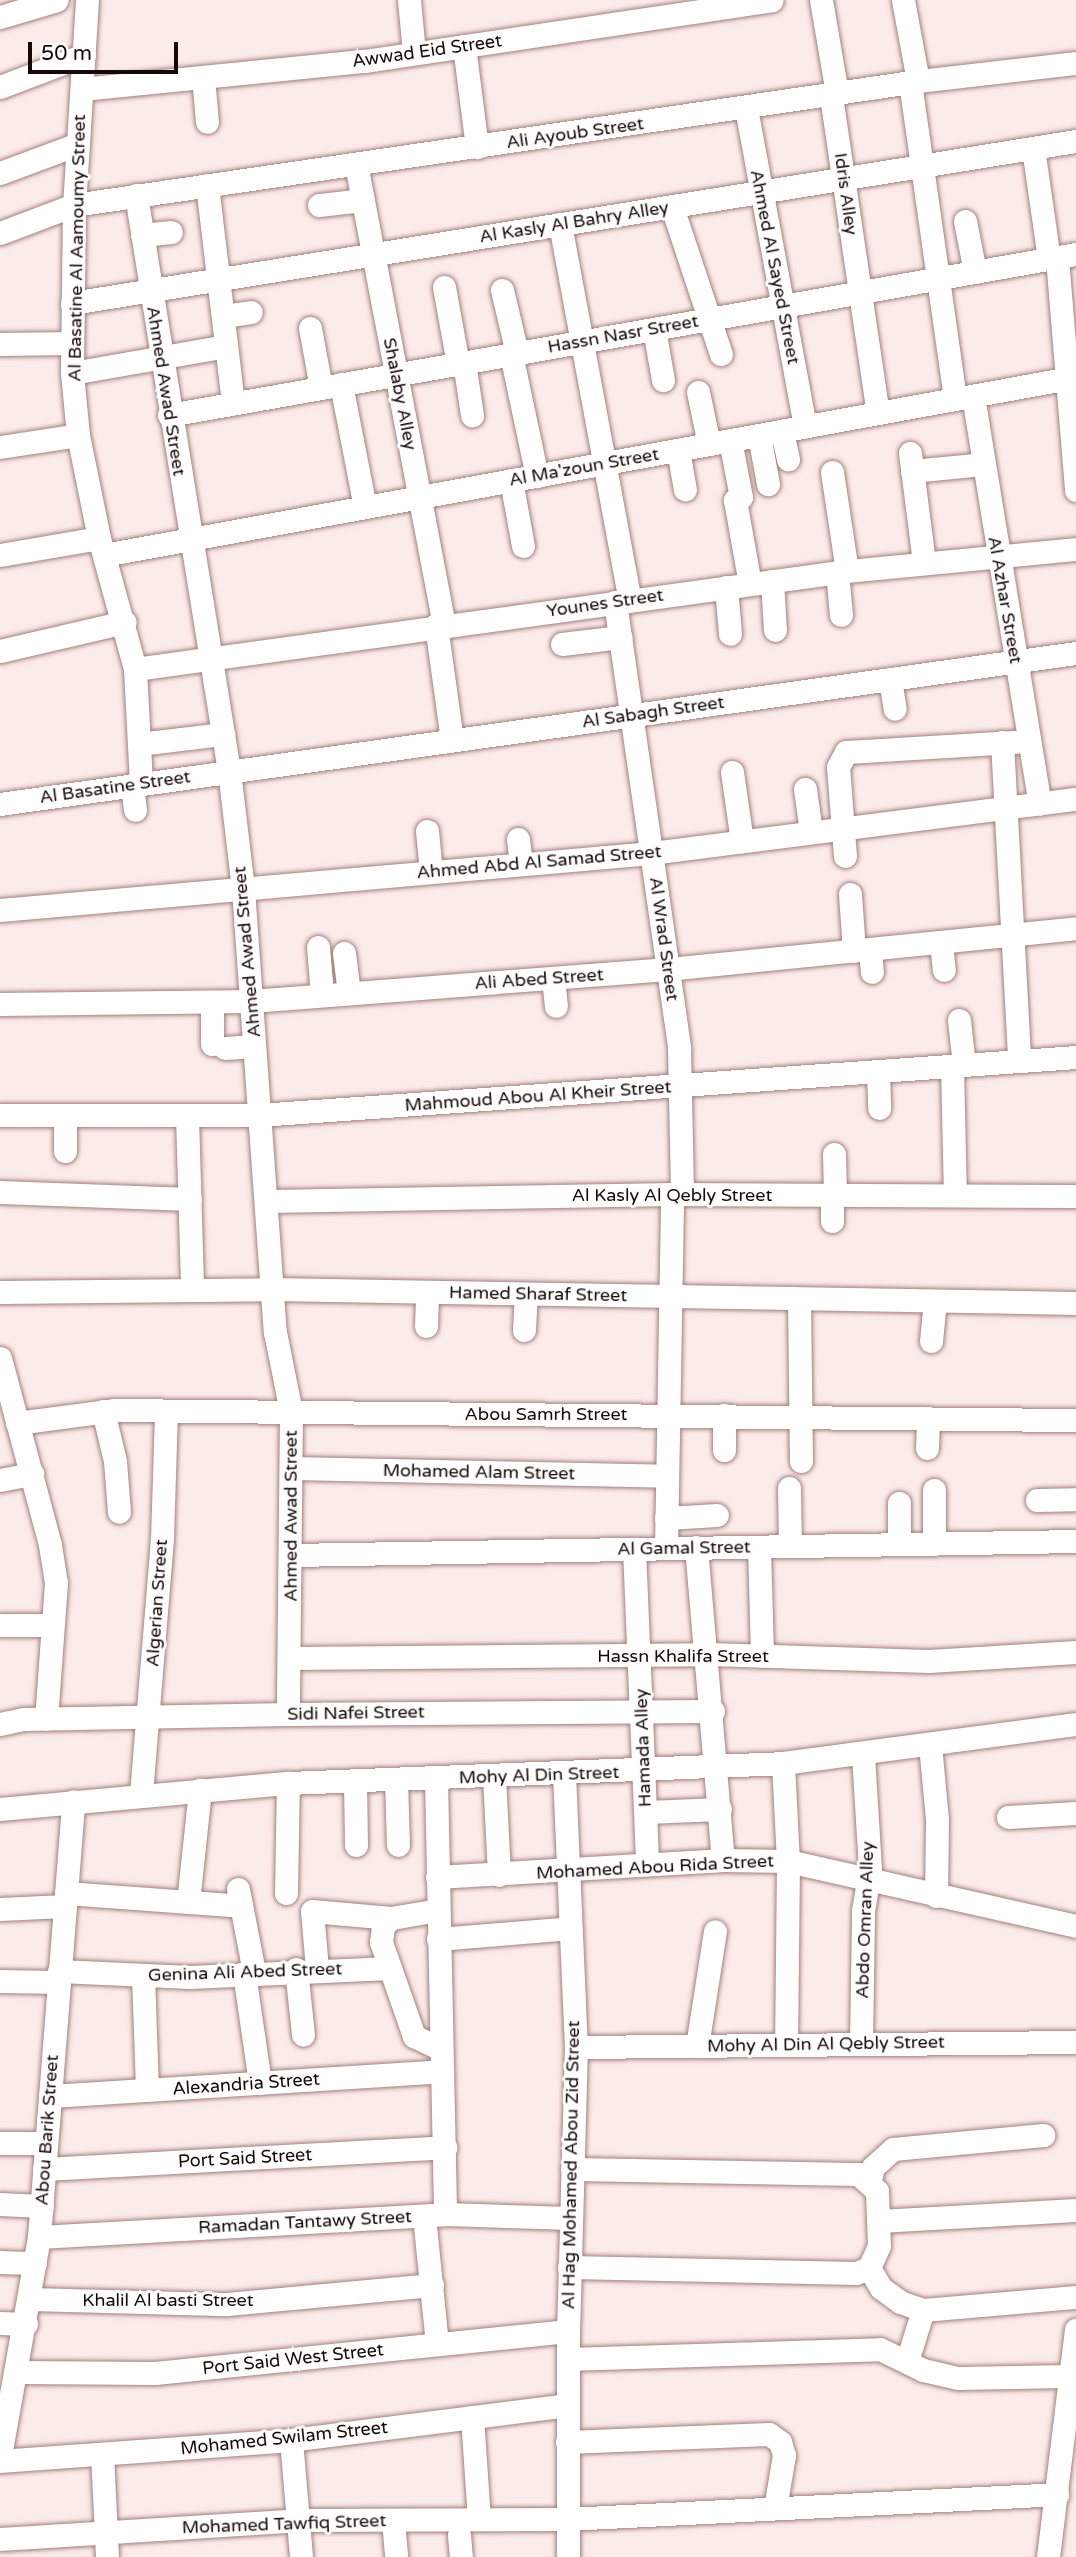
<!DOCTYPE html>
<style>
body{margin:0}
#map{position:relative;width:1076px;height:2557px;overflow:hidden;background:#fbebe9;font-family:"Varela Round",sans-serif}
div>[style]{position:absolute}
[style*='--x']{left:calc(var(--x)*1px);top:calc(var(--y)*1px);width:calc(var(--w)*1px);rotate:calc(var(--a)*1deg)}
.roads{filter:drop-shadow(0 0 2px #a37f7c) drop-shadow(0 0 2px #a37f7c)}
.street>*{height:23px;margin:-11.5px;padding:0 11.5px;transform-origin:11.5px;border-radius:11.5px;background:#fff}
span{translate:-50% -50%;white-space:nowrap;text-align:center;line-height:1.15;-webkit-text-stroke:6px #fdfdfd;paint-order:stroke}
.street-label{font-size:18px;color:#150908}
.scale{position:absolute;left:28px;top:42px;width:150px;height:32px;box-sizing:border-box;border:4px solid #150908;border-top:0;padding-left:9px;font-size:21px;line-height:24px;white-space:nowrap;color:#150908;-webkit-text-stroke:5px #fdfdfd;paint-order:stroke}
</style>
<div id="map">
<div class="roads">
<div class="street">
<div style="--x:87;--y:0;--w:205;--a:93.6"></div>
<div style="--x:74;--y:205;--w:168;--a:90.7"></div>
<div style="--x:72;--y:373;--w:62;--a:84.5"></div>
<div style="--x:78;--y:435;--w:105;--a:78.5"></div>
<div style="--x:99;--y:538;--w:136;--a:74.6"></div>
<div style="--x:135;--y:669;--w:114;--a:87"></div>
<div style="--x:409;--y:0;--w:53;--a:84.6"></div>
<div style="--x:821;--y:0;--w:95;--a:80.3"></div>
<div style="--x:903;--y:0;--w:82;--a:79.5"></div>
<div style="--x:0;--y:17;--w:59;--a:-16.6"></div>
<div style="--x:464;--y:46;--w:102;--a:82.7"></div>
<div style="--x:203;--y:77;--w:45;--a:84.9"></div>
<div style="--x:910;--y:82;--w:320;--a:81.9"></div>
<div style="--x:0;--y:87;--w:90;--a:-20.9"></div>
<div style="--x:82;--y:89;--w:284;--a:-5.7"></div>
<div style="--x:365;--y:61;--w:411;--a:-8.5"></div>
<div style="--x:831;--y:96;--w:320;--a:81.6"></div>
<div style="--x:746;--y:108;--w:324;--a:79.5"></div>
<div style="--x:1033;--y:148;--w:112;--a:81.8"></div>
<div style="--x:356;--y:164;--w:468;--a:79.2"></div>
<div style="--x:0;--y:173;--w:83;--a:-20.4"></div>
<div style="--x:207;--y:185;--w:220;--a:83.2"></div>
<div style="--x:136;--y:195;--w:583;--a:80.83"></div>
<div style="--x:229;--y:771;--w:119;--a:83.2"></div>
<div style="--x:243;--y:889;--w:444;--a:85.9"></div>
<div style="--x:275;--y:1332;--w:82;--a:78.7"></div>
<div style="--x:291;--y:1412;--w:302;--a:90.6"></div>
<div style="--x:319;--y:205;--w:44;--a:-6.5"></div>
<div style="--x:672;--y:207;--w:155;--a:71.6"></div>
<div style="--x:965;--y:221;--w:52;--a:78.9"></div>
<div style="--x:560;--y:224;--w:382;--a:79.5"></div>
<div style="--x:0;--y:233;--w:79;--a:-20.7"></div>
<div style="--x:74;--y:205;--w:853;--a:-8.36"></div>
<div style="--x:918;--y:81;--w:159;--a:-6.5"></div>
<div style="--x:142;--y:235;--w:29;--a:-6"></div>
<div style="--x:1057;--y:258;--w:233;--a:85.3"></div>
<div style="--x:444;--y:287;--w:78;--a:79.7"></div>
<div style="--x:502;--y:290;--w:65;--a:76.6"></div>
<div style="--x:72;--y:303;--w:1017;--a:-9.17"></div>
<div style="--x:223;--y:316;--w:28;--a:-8"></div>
<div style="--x:310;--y:328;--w:61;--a:79.6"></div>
<div style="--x:654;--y:329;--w:52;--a:80"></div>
<div style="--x:0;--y:344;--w:72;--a:-0.8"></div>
<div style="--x:511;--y:354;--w:125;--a:78"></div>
<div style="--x:464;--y:362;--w:54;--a:81.4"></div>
<div style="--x:72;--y:373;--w:156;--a:-9.9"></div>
<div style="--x:341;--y:384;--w:125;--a:79"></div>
<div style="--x:698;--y:392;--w:53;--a:78.1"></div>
<div style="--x:973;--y:396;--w:413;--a:80.7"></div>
<div style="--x:169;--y:415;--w:921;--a:-10.07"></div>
<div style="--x:782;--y:431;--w:29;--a:78"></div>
<div style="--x:759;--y:435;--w:50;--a:79.6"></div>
<div style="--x:730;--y:440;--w:58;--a:79.1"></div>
<div style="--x:741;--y:497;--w:7;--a:153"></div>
<div style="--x:735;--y:500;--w:85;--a:79.9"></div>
<div style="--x:0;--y:447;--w:79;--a:-8.7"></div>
<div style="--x:678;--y:450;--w:40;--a:80"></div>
<div style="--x:910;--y:453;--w:110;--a:82.7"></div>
<div style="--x:912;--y:471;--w:71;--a:-5.6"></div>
<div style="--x:832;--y:472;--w:100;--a:81.4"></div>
<div style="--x:511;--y:480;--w:67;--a:79.7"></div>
<div style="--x:0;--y:555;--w:100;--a:-9.7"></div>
<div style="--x:104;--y:555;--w:976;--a:-10.39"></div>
<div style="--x:837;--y:572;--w:43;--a:84.7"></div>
<div style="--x:772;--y:581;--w:49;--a:86.5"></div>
<div style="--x:726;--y:587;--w:47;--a:85.1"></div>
<div style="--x:615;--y:602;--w:451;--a:81.8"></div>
<div style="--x:679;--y:1048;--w:146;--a:88.8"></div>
<div style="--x:436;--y:625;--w:116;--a:82.1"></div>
<div style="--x:562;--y:644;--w:59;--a:-6.8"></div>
<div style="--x:0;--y:651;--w:128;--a:-13.1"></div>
<div style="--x:135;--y:669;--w:719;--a:-7.84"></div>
<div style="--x:847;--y:571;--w:230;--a:-5.5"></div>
<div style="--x:890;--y:679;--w:30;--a:81"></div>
<div style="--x:1002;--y:742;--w:319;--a:86.9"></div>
<div style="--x:139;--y:744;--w:85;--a:-6.8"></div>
<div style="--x:732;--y:772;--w:70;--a:81.8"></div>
<div style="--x:132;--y:785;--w:25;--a:83"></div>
<div style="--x:805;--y:789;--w:43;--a:82.1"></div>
<div style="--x:0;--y:804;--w:1087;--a:-7.99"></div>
<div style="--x:427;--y:831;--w:41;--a:84.4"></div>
<div style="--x:518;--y:839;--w:25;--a:83"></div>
<div style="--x:845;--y:856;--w:89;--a:-94.5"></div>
<div style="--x:838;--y:767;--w:17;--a:-62"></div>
<div style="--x:846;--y:752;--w:169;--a:-3.4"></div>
<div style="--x:850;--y:894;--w:57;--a:86"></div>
<div style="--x:0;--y:910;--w:654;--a:-5"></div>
<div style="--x:652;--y:853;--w:427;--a:-7.3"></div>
<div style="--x:941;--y:943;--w:27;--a:84"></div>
<div style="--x:318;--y:947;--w:48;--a:85.2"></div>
<div style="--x:870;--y:950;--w:22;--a:85"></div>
<div style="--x:344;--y:953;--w:40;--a:82.9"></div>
<div style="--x:553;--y:978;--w:28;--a:84"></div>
<div style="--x:212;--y:1002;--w:42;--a:90"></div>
<div style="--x:0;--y:1004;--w:251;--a:-0.7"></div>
<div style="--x:251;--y:1001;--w:418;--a:-4.4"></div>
<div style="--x:668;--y:969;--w:410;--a:-5.7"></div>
<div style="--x:959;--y:1020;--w:45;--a:83.7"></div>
<div style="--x:225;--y:1048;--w:29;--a:-4"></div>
<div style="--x:952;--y:1066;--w:129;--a:88.7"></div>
<div style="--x:878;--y:1072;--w:36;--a:88"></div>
<div style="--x:0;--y:1115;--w:259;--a:0"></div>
<div style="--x:259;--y:1115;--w:819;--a:-4.06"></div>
<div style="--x:187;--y:1116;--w:173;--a:88.3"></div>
<div style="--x:65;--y:1151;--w:36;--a:-90"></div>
<div style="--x:834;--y:1154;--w:41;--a:88.6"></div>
<div style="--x:0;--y:1192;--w:190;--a:2.1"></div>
<div style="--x:268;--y:1201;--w:404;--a:-1"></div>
<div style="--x:672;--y:1194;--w:404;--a:0.3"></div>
<div style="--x:832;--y:1221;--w:26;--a:-90"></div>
<div style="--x:0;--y:1292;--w:274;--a:-0.6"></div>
<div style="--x:274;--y:1289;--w:802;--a:1"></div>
<div style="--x:799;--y:1299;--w:162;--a:89.3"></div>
<div style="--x:426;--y:1326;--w:34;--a:-88"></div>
<div style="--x:524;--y:1330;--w:36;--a:-87"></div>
<div style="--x:931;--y:1341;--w:40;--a:-84.3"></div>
<div style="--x:0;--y:1358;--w:194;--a:75"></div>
<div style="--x:50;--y:1545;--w:38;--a:81"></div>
<div style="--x:56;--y:1583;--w:136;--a:94.2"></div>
<div style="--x:103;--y:1411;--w:51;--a:76.5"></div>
<div style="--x:115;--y:1461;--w:51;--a:85.5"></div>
<div style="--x:17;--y:1423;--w:98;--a:-7.6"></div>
<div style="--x:114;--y:1410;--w:962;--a:0.6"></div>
<div style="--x:927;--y:1448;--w:30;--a:-88"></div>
<div style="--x:724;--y:1450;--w:35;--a:-90"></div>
<div style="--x:291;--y:1468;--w:376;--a:1.2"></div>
<div style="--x:0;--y:1480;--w:33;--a:-11"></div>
<div style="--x:789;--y:1488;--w:58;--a:89"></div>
<div style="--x:934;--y:1490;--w:54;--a:90"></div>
<div style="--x:1037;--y:1500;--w:39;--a:-1"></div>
<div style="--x:899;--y:1503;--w:41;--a:90"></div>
<div style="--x:666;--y:1518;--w:51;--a:-3.4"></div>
<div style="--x:696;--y:1547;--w:314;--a:85.1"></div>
<div style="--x:759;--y:1547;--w:109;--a:88.4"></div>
<div style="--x:666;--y:1548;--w:354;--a:-89"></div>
<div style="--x:634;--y:1549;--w:315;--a:87.6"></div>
<div style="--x:291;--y:1555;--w:785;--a:-1.02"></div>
<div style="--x:0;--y:1625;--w:52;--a:0"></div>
<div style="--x:289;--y:1658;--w:420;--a:-0.5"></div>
<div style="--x:709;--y:1654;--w:220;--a:1.8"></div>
<div style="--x:929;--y:1661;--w:147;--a:-3.5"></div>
<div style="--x:0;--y:1724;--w:25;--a:-12"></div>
<div style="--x:24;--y:1719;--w:264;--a:-1.1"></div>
<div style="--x:288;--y:1714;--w:425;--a:-0.4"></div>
<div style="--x:930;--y:1745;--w:74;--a:84.6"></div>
<div style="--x:937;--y:1819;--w:77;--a:90.7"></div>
<div style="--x:783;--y:1763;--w:98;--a:87.1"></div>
<div style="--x:788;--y:1861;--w:184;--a:90.6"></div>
<div style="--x:564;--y:1774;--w:273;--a:87.5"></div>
<div style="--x:576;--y:2047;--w:284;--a:91.6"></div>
<div style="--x:568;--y:2331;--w:226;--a:90"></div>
<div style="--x:494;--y:1776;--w:99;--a:87.1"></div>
<div style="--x:396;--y:1779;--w:66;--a:88.3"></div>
<div style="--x:436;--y:1779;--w:435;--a:88.8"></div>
<div style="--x:355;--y:1781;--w:64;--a:89.1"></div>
<div style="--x:141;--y:1794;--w:256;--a:-85.3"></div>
<div style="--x:162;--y:1539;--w:128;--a:-88.2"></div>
<div style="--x:0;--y:1809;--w:289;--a:-5.2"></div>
<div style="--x:288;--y:1783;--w:495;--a:-2.3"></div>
<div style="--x:783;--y:1763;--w:296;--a:-7.6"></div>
<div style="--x:646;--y:1812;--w:74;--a:-2.3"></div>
<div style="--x:1008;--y:1817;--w:68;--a:-3.4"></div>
<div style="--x:437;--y:1877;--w:287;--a:-3.4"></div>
<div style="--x:723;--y:1860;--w:65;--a:0.9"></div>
<div style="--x:788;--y:1861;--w:295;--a:12.7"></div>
<div style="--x:238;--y:1889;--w:85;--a:79.1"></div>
<div style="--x:66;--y:1893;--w:175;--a:4.2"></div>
<div style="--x:286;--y:1893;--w:110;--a:-89"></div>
<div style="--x:188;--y:1902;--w:113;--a:-83.9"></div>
<div style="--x:0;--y:1909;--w:65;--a:-2.6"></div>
<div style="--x:438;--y:1910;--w:48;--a:170.3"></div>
<div style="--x:391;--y:1918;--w:11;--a:135"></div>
<div style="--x:383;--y:1926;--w:16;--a:97"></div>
<div style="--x:381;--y:1942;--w:100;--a:70.7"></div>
<div style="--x:414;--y:2036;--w:30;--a:26"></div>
<div style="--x:438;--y:1939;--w:133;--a:-4.7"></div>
<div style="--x:296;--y:1969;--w:66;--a:83.9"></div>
<div style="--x:317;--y:1969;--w:58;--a:-94.9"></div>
<div style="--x:312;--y:1911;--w:79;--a:5.1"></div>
<div style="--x:59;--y:1971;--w:131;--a:2.6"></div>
<div style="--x:190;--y:1977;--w:200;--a:-2.6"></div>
<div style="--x:244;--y:1973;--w:111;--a:81.7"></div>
<div style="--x:143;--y:1975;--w:115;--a:88"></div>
<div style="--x:0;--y:1981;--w:58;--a:1"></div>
<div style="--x:861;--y:2044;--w:133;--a:-89.1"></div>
<div style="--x:863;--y:1911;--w:43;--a:-80.5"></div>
<div style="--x:870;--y:1869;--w:116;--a:-93.5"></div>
<div style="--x:697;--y:2046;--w:116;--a:-81.1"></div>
<div style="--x:576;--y:2047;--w:500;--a:-0.57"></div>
<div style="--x:50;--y:2096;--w:393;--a:-3.6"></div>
<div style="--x:0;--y:2143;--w:46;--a:0"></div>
<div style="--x:44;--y:2169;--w:402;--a:-3.1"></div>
<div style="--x:870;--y:2180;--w:13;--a:-77"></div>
<div style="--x:873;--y:2167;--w:27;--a:-42"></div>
<div style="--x:893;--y:2149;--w:151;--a:-5.3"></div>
<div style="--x:0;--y:2204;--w:42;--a:2.7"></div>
<div style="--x:424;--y:2216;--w:129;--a:84.2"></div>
<div style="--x:879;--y:2221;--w:197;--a:-3.2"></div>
<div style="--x:39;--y:2237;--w:407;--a:-3.2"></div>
<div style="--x:445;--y:2214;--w:126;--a:1.8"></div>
<div style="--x:0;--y:2262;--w:35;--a:2"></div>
<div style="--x:569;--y:2267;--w:287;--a:1.2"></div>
<div style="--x:856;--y:2273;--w:14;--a:-21"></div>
<div style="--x:869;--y:2268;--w:24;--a:-66"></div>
<div style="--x:879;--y:2246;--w:55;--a:-92.1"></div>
<div style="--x:877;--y:2191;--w:25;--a:-138"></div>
<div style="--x:858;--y:2174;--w:286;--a:-179"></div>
<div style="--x:869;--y:2268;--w:23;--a:59"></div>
<div style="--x:881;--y:2288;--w:24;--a:36"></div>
<div style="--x:900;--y:2302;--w:24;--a:19"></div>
<div style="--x:923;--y:2310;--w:154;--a:-4.9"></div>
<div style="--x:30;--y:2299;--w:197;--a:1.5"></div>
<div style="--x:227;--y:2304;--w:206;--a:-5.3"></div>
<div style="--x:0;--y:2323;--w:26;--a:2"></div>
<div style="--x:568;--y:2359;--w:312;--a:-1.8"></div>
<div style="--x:880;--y:2349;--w:48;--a:26"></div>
<div style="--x:923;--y:2370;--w:36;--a:13"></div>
<div style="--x:958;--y:2378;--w:111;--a:-1"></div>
<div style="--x:907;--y:2361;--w:53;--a:-72.6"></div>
<div style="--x:18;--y:2372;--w:137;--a:0.4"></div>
<div style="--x:155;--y:2373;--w:415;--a:-5.8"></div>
<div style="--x:472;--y:2417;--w:102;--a:86.1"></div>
<div style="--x:291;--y:2440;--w:117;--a:85.1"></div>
<div style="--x:567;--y:2442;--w:202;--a:-2.3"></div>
<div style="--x:769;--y:2434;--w:14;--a:36"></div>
<div style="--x:780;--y:2442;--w:14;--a:73"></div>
<div style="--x:784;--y:2455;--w:54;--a:99.6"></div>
<div style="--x:102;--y:2454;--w:103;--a:87.2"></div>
<div style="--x:0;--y:2456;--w:222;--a:-79.9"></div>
<div style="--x:39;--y:2237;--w:437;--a:-85.5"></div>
<div style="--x:0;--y:2461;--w:292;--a:-4.1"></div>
<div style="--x:291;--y:2440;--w:278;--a:-7.2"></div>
<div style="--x:393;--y:2520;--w:37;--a:85"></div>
<div style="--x:459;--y:2535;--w:22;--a:85"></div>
<div style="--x:0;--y:2539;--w:299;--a:-3.6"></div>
<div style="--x:298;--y:2520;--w:269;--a:-0.2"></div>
<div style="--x:567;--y:2519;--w:491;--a:-2.9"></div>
<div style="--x:1048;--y:2557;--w:229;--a:-83"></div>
</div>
</div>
<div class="street-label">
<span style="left:427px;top:51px;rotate:-8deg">Awwad Eid Street</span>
<span style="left:575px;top:133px;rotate:-8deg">Ali Ayoub Street</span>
<span style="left:846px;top:194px;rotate:82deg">Idris Alley</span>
<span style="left:574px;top:222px;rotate:-9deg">Al Kasly Al Bahry Alley</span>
<span style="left:77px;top:248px;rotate:-89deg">Al Basatine Al Aamoumy Street</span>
<span style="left:775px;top:267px;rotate:79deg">Ahmed Al Sayed Street</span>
<span style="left:623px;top:334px;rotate:-10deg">Hassn Nasr Street</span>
<span style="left:166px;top:391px;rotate:81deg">Ahmed Awad Street</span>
<span style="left:400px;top:394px;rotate:79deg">Shalaby Alley</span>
<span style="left:584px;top:467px;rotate:-10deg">Al Ma'zoun Street</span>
<span style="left:1005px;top:600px;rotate:80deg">Al Azhar Street</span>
<span style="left:605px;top:603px;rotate:-8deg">Younes Street</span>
<span style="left:653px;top:712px;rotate:-8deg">Al Sabagh Street</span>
<span style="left:115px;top:787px;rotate:-8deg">Al Basatine Street</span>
<span style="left:539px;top:862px;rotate:-5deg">Ahmed Abd Al Samad Street</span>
<span style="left:664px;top:939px;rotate:82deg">Al Wrad Street</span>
<span style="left:247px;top:952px;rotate:-95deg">Ahmed Awad Street</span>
<span style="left:539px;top:979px;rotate:-4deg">Ali Abed Street</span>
<span style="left:538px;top:1096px;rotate:-4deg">Mahmoud Abou Al Kheir Street</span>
<span style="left:672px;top:1195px">Al Kasly Al Qebly Street</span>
<span style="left:538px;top:1294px;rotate:1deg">Hamed Sharaf Street</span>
<span style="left:546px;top:1414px">Abou Samrh Street</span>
<span style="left:479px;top:1472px;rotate:1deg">Mohamed Alam Street</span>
<span style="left:291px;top:1516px;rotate:-90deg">Ahmed Awad Street</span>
<span style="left:684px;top:1548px;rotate:-1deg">Al Gamal Street</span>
<span style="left:157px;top:1603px;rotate:-86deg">Algerian Street</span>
<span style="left:683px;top:1656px">Hassn Khalifa Street</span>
<span style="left:356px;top:1713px;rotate:-1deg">Sidi Nafei Street</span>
<span style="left:643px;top:1748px;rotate:-92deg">Hamada Alley</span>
<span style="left:539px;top:1775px;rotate:-2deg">Mohy Al Din Street</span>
<span style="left:655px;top:1867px;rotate:-3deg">Mohamed Abou Rida Street</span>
<span style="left:865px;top:1920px;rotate:-88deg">Abdo Omran Alley</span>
<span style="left:245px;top:1972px;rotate:-2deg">Genina Ali Abed Street</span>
<span style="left:826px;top:2044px;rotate:-1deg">Mohy Al Din Al Qebly Street</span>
<span style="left:246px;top:2084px;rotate:-4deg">Alexandria Street</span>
<span style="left:47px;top:2130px;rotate:-86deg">Abou Barik Street</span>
<span style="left:245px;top:2158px;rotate:-3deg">Port Said Street</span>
<span style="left:571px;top:2165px;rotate:-89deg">Al Hag Mohamed Abou Zid Street</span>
<span style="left:305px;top:2222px;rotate:-3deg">Ramadan Tantawy Street</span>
<span style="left:168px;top:2300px">Khalil Al basti Street</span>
<span style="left:293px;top:2359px;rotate:-6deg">Port Said West Street</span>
<span style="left:284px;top:2438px;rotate:-6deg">Mohamed Swilam Street</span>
<span style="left:284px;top:2524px;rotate:-2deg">Mohamed Tawfiq Street</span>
</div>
<div class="scale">50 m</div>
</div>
